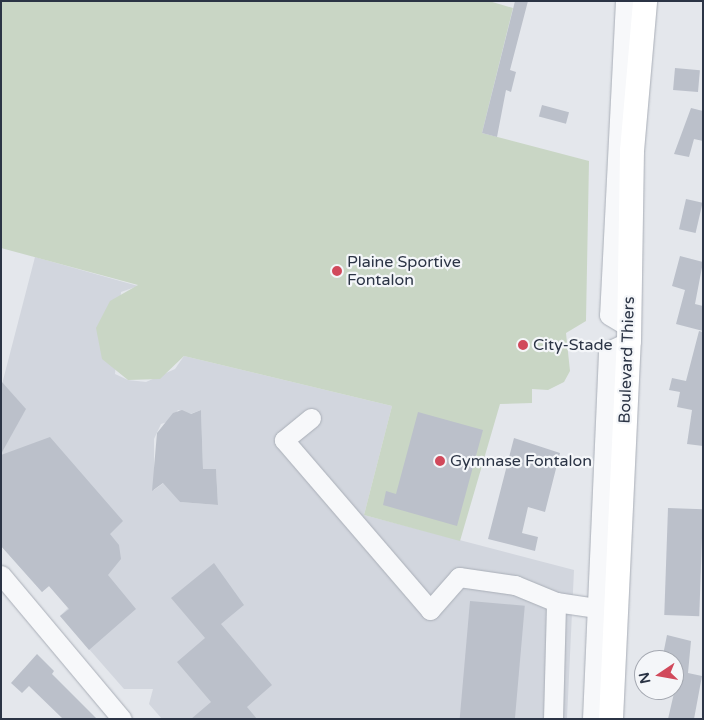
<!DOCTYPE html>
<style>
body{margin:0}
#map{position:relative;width:704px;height:720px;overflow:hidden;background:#e4e7ec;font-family:"Varela Round",sans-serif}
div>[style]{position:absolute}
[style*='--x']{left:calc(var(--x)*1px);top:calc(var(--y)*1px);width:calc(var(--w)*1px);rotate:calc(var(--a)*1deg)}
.built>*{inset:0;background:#d2d6de}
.green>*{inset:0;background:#c9d6c5}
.building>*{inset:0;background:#bbc0ca;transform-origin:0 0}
.roads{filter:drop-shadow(0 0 1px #a9aeb7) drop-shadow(0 0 1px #a9aeb7)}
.minor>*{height:19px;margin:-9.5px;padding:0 9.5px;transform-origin:9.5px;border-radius:9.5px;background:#f7f8fa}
.major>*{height:24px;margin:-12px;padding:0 12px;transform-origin:12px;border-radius:12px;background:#fff}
.dots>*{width:14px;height:14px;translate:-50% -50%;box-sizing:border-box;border:2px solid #f4f6f9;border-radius:50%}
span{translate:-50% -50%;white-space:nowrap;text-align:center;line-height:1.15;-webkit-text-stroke:4.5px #f4f6f9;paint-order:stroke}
.poi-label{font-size:16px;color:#2b3445}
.left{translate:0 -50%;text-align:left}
.street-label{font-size:16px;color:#2b3445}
.frame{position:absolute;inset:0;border:2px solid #2b3445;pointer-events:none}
.north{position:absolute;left:634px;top:650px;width:50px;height:50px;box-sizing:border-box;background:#f4f6f9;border:1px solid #a4a8b1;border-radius:50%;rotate:258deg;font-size:14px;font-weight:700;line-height:20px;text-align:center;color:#2b3445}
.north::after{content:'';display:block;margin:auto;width:18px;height:22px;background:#d1495b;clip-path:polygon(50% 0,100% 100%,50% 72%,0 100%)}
</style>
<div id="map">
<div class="built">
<div style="clip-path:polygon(evenodd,35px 257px,138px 286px,121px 292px,115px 374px,128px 380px,146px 382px,175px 369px,184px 356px,392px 406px,364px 515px,574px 570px,567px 719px,162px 719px,149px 704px,153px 689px,124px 689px,60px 616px,68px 608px,49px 586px,42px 592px,1px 546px,1px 388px,35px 257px,178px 410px,190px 414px,201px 410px,203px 469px,216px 470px,218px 505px,180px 502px,165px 482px,154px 490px,154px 439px,161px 424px,170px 421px,178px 410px)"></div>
</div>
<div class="green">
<div style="clip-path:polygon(1px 1px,489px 1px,513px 8px,482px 133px,589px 161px,586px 321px,566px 333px,570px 371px,564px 382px,548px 390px,532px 389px,532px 403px,500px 404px,460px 541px,364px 515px,392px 406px,184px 356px,160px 379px,128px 380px,102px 359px,96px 328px,110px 301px,138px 285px,1px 248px)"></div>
</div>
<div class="building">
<div style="clip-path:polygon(515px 1px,528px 1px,510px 70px,516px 72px,511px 92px,506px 90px,497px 137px,482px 133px)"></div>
<div style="left:675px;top:68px;width:25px;height:22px;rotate:5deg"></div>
<div style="left:542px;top:105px;width:28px;height:12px;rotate:15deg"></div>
<div style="clip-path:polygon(691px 108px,703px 111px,703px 141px,694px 139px,689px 157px,674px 154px)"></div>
<div style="left:686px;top:199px;width:17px;height:31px;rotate:13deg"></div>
<div style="clip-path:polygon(680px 256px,703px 262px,695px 304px,703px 306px,703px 331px,676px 324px,685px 290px,672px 286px)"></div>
<div style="clip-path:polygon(699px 331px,703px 332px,703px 446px,687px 444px,692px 410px,677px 407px,680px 392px,669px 390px,672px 378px,686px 381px)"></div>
<div style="clip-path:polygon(1px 381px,26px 409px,1px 454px)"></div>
<div style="clip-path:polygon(182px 410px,191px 414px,201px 410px,203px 469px,216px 469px,218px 505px,180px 502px,163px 483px,152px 491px,157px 433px,173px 413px)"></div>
<div style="clip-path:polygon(418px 412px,483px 430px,457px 526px,383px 505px,386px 491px,396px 494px)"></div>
<div style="clip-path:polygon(50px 437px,123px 521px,110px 534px,119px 545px,121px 559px,108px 575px,136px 609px,89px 650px,60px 616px,69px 609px,49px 586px,42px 592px,1px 546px,1px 455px)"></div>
<div style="clip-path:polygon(514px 438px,560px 453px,545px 512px,528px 507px,522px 533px,538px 537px,535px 551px,488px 539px)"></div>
<div style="left:668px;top:508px;width:35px;height:107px;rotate:2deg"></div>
<div style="clip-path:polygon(214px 563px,244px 605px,221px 624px,272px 685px,247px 707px,257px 719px,191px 719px,211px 702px,177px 662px,205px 638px,171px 598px)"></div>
<div style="left:470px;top:601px;width:55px;height:119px;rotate:5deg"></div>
<div style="clip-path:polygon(667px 635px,691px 641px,688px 673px,702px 676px,694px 719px,668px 719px,677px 680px,674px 660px,662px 660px)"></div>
<div style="clip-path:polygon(37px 654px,54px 671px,52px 674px,97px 719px,63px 719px,29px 686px,22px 693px,11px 683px)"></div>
</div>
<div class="roads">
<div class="minor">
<div style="--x:625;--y:1;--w:314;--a:92.9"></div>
<div style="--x:609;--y:315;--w:23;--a:31"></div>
<div style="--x:311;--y:418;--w:35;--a:141"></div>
<div style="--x:284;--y:440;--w:224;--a:49.3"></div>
<div style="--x:430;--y:610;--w:44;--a:-48.7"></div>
<div style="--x:459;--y:577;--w:57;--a:8.1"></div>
<div style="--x:515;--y:585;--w:44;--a:22.5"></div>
<div style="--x:556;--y:602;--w:62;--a:8.4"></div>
<div style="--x:1;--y:575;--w:188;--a:50"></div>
<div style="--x:553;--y:719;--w:117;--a:-88.5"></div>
<div style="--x:592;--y:719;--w:368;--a:-87.5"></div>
<div style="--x:608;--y:351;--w:23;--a:-25"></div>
</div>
<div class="major">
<div style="--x:611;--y:719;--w:378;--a:-87.3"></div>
<div style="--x:629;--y:341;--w:190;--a:-89.1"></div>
<div style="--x:632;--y:151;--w:151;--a:-85"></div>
</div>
</div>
<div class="dots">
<div style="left:337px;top:271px;background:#d1495b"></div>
<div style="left:523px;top:345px;background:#d1495b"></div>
<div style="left:440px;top:461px;background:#d1495b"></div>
</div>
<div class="poi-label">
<span class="left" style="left:347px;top:271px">Plaine Sportive<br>Fontalon</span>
<span class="left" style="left:533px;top:345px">City-Stade</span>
<span class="left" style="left:450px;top:461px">Gymnase Fontalon</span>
</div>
<div class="street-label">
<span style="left:627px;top:360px;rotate:-88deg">Boulevard Thiers</span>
</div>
<div class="frame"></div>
<div class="north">N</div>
</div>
